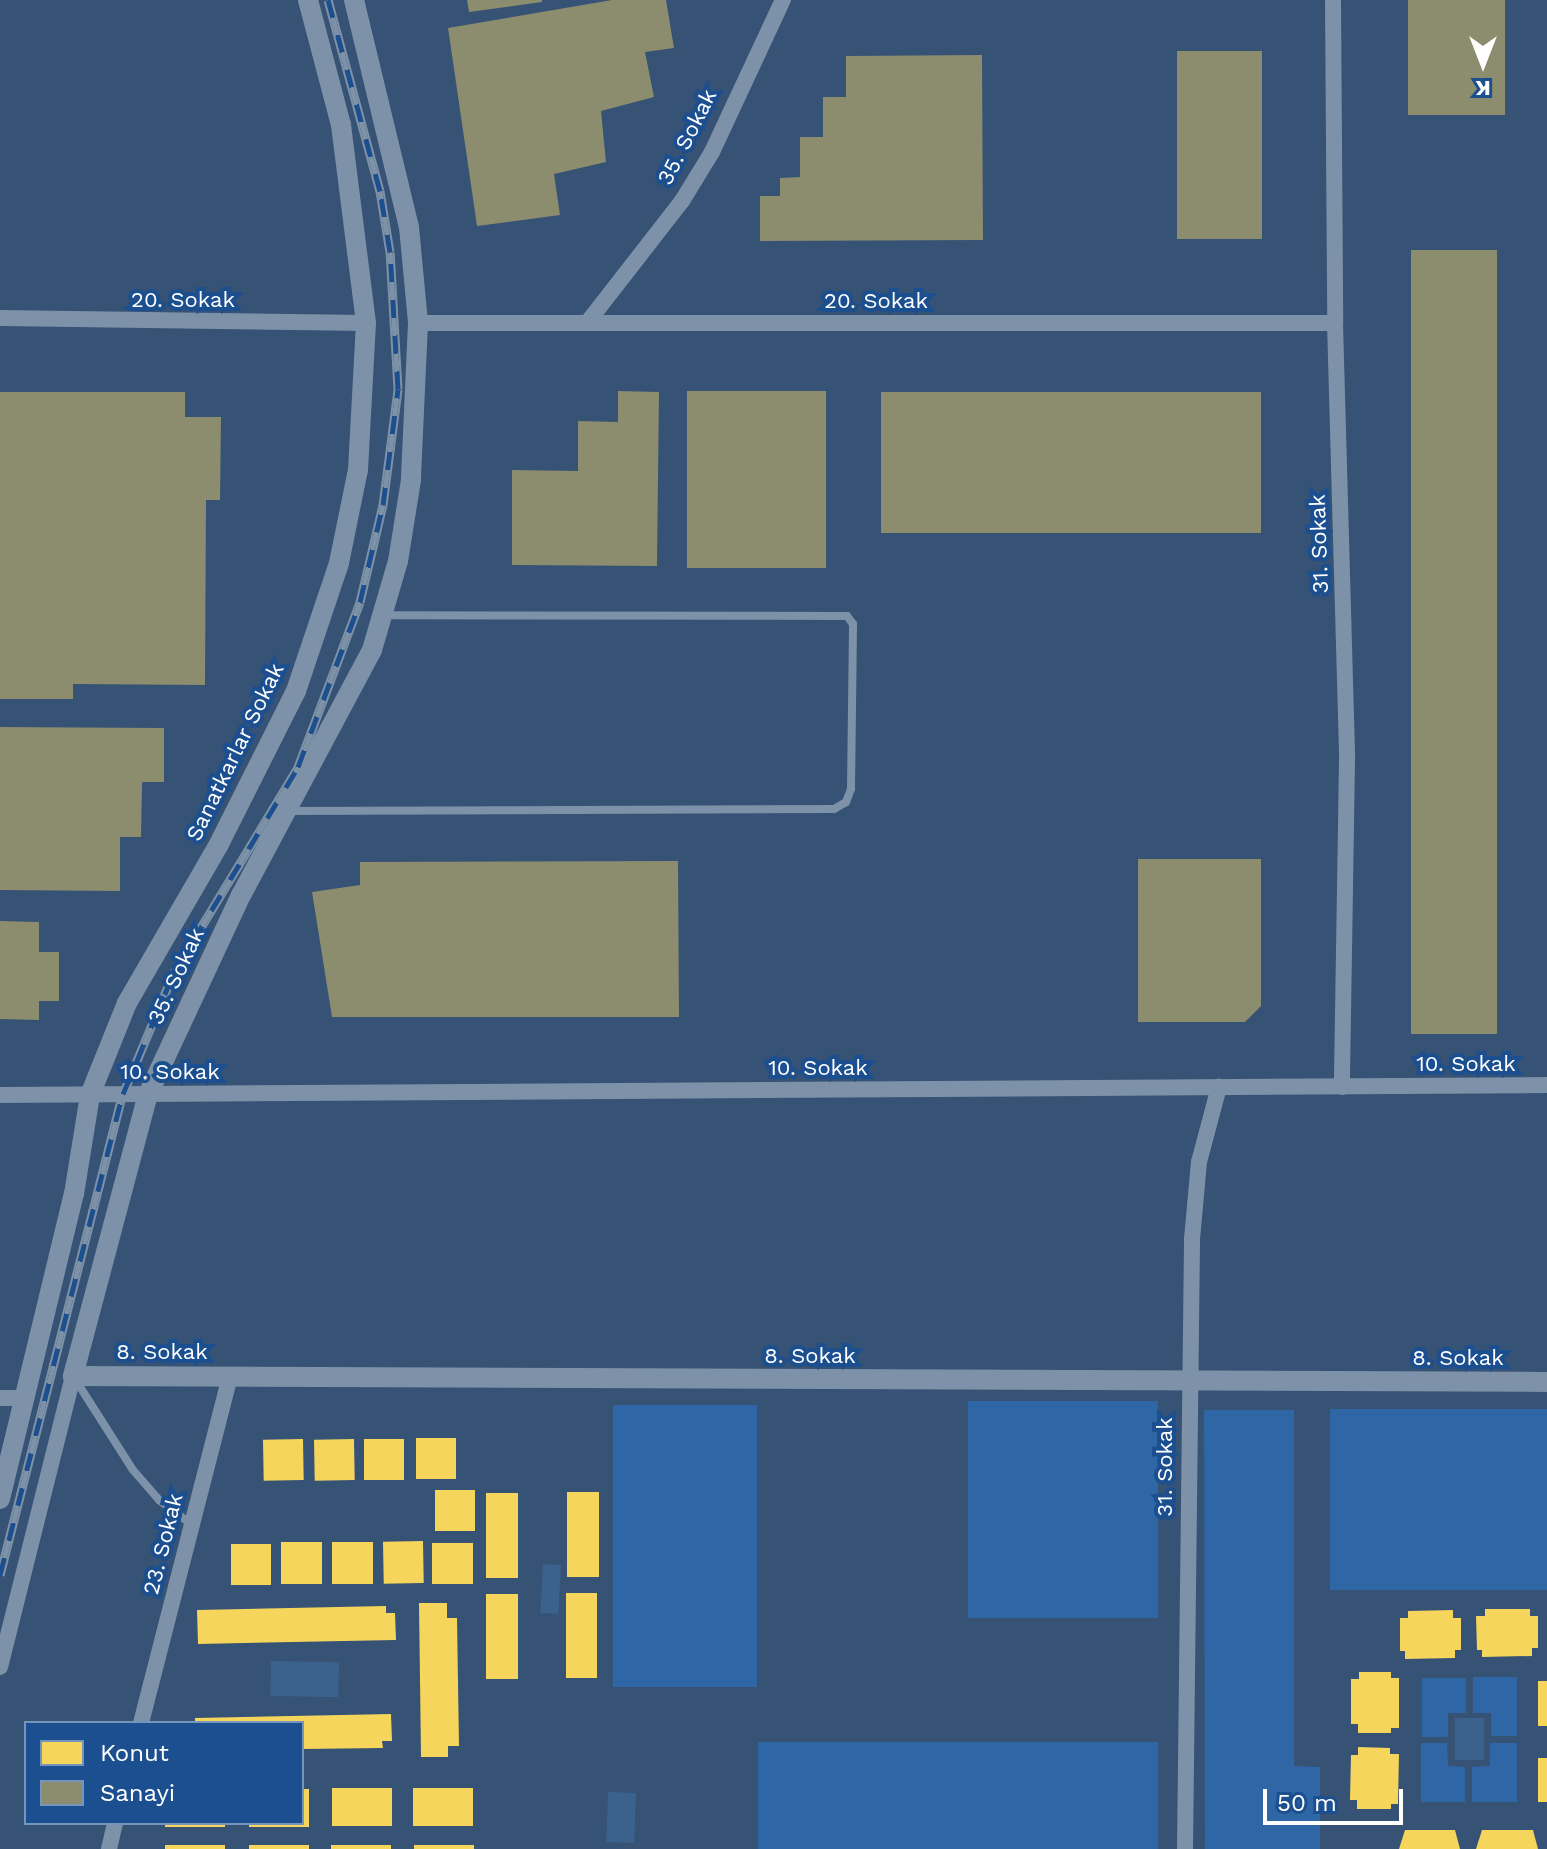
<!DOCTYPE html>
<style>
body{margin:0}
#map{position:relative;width:1547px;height:1849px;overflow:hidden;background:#365274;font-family:"Work Sans",sans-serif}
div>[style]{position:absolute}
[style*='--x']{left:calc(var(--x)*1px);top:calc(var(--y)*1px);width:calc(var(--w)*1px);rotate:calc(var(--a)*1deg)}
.green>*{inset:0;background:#2f66a5;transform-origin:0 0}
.water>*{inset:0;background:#3b618d;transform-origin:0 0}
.homes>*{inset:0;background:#f6d55c;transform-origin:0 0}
.industry>*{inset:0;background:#8c8c6e;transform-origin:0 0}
.service>*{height:8px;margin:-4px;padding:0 4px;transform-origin:4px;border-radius:4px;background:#7d92a8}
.minor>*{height:16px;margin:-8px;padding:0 8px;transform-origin:8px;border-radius:8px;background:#7d92a8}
.tertiary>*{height:20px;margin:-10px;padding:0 10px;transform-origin:10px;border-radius:10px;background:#7d92a8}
.rail>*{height:9px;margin-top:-4.5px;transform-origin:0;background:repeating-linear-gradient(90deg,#1b4f8f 0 18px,#7e92a7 0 36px);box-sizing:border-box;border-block:2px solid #7e92a7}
span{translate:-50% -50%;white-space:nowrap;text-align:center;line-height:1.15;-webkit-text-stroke:8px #1b4f8f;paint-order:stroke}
.street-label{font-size:22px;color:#fff}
.legend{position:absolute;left:24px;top:1721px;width:280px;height:104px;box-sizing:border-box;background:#1b4f8f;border:2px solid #7695bc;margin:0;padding:10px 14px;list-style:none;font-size:24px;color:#fff}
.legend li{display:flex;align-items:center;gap:16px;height:40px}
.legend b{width:40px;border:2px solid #7695bc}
.north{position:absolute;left:1443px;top:24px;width:80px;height:80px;-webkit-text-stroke:6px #1b4f8f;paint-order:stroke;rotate:180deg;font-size:22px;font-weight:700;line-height:32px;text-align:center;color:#fff}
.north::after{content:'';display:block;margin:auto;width:28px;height:36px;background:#fff;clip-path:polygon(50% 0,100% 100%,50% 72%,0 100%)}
.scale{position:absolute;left:1263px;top:1789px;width:140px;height:36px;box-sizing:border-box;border:4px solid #fff;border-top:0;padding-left:10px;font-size:24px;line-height:28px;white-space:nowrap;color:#fff;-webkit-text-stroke:6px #1b4f8f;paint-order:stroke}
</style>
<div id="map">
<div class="green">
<div style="left:968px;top:1401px;width:190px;height:217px"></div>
<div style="left:613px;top:1405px;width:144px;height:282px"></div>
<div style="left:1330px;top:1409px;width:217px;height:181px"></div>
<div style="clip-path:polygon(1204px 1410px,1294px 1410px,1294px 1766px,1320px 1767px,1320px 1849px,1205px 1849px)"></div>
<div style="clip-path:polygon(1473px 1677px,1517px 1677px,1517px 1736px,1491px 1736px,1491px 1713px,1473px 1713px)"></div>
<div style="clip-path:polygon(1422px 1678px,1466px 1678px,1466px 1713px,1448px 1713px,1448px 1737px,1422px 1737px)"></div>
<div style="left:758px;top:1742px;width:400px;height:107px"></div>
<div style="clip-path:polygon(1421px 1743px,1447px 1743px,1448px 1766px,1465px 1767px,1465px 1802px,1421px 1802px)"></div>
<div style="clip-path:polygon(1490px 1743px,1517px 1743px,1517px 1802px,1472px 1802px,1472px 1767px,1490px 1766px)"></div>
</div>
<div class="water">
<div style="left:543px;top:1564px;width:18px;height:49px;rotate:3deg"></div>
<div style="left:271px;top:1661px;width:68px;height:35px;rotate:1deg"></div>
<div style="left:1455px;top:1718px;width:29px;height:42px"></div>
<div style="left:608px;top:1792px;width:28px;height:50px;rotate:2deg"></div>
</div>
<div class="homes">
<div style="left:416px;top:1438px;width:40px;height:41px"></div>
<div style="left:303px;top:1439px;width:41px;height:40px;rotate:89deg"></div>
<div style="left:354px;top:1439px;width:41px;height:40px;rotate:89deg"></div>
<div style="left:364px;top:1439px;width:40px;height:41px"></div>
<div style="left:435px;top:1490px;width:40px;height:41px"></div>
<div style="left:567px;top:1492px;width:32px;height:85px"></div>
<div style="left:486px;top:1493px;width:32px;height:85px"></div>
<div style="left:423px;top:1541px;width:42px;height:40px;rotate:89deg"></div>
<div style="left:322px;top:1542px;width:42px;height:41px;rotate:90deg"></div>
<div style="left:373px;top:1542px;width:42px;height:41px;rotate:90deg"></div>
<div style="left:473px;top:1543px;width:41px;height:41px;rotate:90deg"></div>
<div style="left:271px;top:1544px;width:41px;height:40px;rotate:90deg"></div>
<div style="left:566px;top:1593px;width:31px;height:85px"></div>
<div style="left:486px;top:1594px;width:32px;height:85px"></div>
<div style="clip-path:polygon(419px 1603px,447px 1603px,447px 1618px,457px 1618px,459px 1746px,448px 1746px,448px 1757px,421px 1757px)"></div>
<div style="clip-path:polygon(386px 1606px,386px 1613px,395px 1613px,396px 1640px,198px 1644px,197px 1610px)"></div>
<div style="clip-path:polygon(1485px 1609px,1530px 1609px,1530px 1616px,1538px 1616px,1538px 1648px,1532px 1648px,1532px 1656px,1482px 1657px,1482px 1650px,1477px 1650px,1476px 1616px,1485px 1616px)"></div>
<div style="clip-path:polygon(1453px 1610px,1453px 1618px,1461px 1618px,1461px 1650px,1455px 1650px,1455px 1658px,1405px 1659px,1405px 1651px,1400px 1651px,1400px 1618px,1408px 1618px,1408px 1611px)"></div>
<div style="clip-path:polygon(1359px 1672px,1391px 1672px,1391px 1678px,1399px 1678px,1399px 1728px,1391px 1728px,1391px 1733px,1358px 1733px,1358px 1724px,1351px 1724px,1351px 1679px,1359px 1679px)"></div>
<div style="left:1538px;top:1681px;width:9px;height:45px"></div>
<div style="clip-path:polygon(391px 1714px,392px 1741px,382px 1741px,383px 1748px,302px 1749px,302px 1723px,195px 1723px,195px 1718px)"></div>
<div style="clip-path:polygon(1358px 1747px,1390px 1748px,1390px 1754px,1399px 1754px,1398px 1804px,1391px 1804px,1391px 1809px,1357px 1809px,1357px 1800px,1350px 1800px,1351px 1755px,1358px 1755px)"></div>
<div style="left:1538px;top:1758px;width:9px;height:44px"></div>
<div style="left:332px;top:1788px;width:60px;height:38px"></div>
<div style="left:413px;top:1788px;width:60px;height:38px"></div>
<div style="clip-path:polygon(302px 1789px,309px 1789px,309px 1827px,249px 1827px,249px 1823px,302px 1823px)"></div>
<div style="left:165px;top:1823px;width:60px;height:4px"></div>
<div style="clip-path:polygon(1405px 1830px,1455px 1830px,1460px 1849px,1399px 1849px)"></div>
<div style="clip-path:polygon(1482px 1830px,1533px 1830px,1538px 1849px,1476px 1849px)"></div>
<div style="left:165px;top:1845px;width:60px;height:4px"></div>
<div style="left:249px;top:1845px;width:60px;height:4px"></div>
<div style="left:331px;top:1845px;width:60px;height:4px"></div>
<div style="left:414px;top:1845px;width:60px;height:4px"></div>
</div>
<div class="industry">
<div style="clip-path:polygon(467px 0,542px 0,542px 2px,469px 12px)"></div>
<div style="clip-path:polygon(612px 0,666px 0,674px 48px,645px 52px,654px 97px,601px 111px,606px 162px,554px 174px,560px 215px,477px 226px,448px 28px)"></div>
<div style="left:1408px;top:0;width:97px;height:115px"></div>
<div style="left:1177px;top:51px;width:85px;height:188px"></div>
<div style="clip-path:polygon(982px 55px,983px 240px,760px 241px,760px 196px,780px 196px,780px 178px,800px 177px,800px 137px,823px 137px,823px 97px,846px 97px,846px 56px)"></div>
<div style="left:1411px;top:250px;width:86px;height:784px"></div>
<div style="clip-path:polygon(618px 391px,659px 392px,657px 566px,512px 565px,512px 470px,578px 471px,578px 421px,618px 422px)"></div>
<div style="left:687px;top:391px;width:139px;height:177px"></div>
<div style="clip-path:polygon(0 392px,185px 392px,185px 417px,221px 417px,220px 500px,206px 500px,205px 685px,73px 684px,73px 699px,0 699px)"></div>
<div style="left:881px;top:392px;width:380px;height:141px"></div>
<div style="clip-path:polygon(0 727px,164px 728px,164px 782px,142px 782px,141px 837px,120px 837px,120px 891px,0 890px)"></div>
<div style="clip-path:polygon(1138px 859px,1261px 859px,1261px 1006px,1245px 1022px,1138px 1022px)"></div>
<div style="clip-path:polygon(678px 861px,679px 1017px,332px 1017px,312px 892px,360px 885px,360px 862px)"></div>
<div style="clip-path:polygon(0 921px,39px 922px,39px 952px,59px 952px,59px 1001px,39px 1001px,39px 1020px,0 1019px)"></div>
</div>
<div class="service">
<div style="--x:287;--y:811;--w:547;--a:-0.21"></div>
<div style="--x:834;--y:809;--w:14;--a:-30"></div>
<div style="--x:846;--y:802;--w:14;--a:-69"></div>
<div style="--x:851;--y:789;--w:165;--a:-89.3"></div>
<div style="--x:853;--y:624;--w:10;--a:-127"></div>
<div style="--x:847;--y:616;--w:463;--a:-179.9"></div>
<div style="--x:75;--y:1379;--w:108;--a:57.5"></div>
<div style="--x:133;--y:1470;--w:40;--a:49"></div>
<div style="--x:159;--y:1500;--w:40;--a:37"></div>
</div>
<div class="minor">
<div style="--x:1333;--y:0;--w:323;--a:89.6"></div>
<div style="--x:1335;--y:323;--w:437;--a:88.4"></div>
<div style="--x:1347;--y:760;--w:327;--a:90.9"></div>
<div style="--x:0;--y:318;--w:366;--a:0.8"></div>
<div style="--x:418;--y:323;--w:917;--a:0"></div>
<div style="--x:587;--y:323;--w:155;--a:-52.1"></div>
<div style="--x:682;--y:201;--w:57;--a:-58.5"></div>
<div style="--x:712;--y:152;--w:168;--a:-65"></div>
<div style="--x:0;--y:1095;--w:1547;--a:-0.37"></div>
<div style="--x:0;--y:1398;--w:25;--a:0"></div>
<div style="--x:0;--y:1667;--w:300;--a:-75.9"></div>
<div style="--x:141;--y:1723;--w:357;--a:-75.6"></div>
<div style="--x:109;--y:1849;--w:27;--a:-77"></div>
<div style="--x:1185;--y:1849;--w:610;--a:-89.34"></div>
<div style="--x:1192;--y:1239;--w:77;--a:-84.8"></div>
<div style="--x:1199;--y:1162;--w:78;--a:-75.1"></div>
</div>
<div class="tertiary">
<div style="--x:354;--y:0;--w:234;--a:76.4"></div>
<div style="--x:409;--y:227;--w:96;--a:84.6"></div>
<div style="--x:418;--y:323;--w:157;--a:92.6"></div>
<div style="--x:411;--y:480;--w:82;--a:99.1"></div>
<div style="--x:398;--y:561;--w:93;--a:106.3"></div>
<div style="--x:372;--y:650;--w:278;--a:118.1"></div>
<div style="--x:241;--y:895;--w:220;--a:115"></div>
<div style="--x:148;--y:1094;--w:292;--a:104.9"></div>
<div style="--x:73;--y:1376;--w:1474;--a:0.23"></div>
<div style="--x:0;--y:1499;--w:314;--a:-76.4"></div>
<div style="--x:74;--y:1194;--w:100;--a:-80.8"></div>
<div style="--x:90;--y:1095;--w:99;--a:-68.1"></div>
<div style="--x:127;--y:1003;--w:184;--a:-59.9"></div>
<div style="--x:219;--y:844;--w:171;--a:-63.3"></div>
<div style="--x:296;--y:691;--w:135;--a:-71.4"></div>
<div style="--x:339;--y:563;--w:95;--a:-78.5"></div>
<div style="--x:358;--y:470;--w:147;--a:-86.9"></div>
<div style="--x:366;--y:323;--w:200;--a:-97.2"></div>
<div style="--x:341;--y:125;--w:129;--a:-104.8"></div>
</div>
<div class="rail">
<div style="--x:0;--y:1575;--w:496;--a:-75.7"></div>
<div style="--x:123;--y:1094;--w:132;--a:-67.3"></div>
<div style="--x:174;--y:972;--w:240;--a:-58.8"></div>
<div style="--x:298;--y:767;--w:176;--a:-69.4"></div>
<div style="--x:360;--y:602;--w:100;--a:-76.7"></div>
<div style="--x:383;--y:505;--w:117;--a:-82.6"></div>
<div style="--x:398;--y:389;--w:137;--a:-93.3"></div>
<div style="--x:390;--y:252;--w:62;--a:-99.3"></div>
<div style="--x:380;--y:191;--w:198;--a:-105.2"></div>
</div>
<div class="street-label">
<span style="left:687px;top:137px;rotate:-63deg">35. Sokak</span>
<span style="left:183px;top:300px">20. Sokak</span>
<span style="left:876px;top:301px">20. Sokak</span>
<span style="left:1319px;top:544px;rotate:-92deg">31. Sokak</span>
<span style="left:235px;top:752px;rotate:-64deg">Sanatkarlar Sokak</span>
<span style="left:176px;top:976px;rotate:-65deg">35. Sokak</span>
<span style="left:1466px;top:1064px">10. Sokak</span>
<span style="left:818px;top:1068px">10. Sokak</span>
<span style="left:170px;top:1072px">10. Sokak</span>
<span style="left:162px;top:1352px">8. Sokak</span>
<span style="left:810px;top:1356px">8. Sokak</span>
<span style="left:1458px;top:1358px">8. Sokak</span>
<span style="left:1165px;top:1467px;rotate:-90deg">31. Sokak</span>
<span style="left:163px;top:1544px;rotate:-76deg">23. Sokak</span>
</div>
<ul class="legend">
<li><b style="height:22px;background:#f6d55c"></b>Konut</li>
<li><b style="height:22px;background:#8c8c6e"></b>Sanayi</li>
</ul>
<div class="north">K</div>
<div class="scale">50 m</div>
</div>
